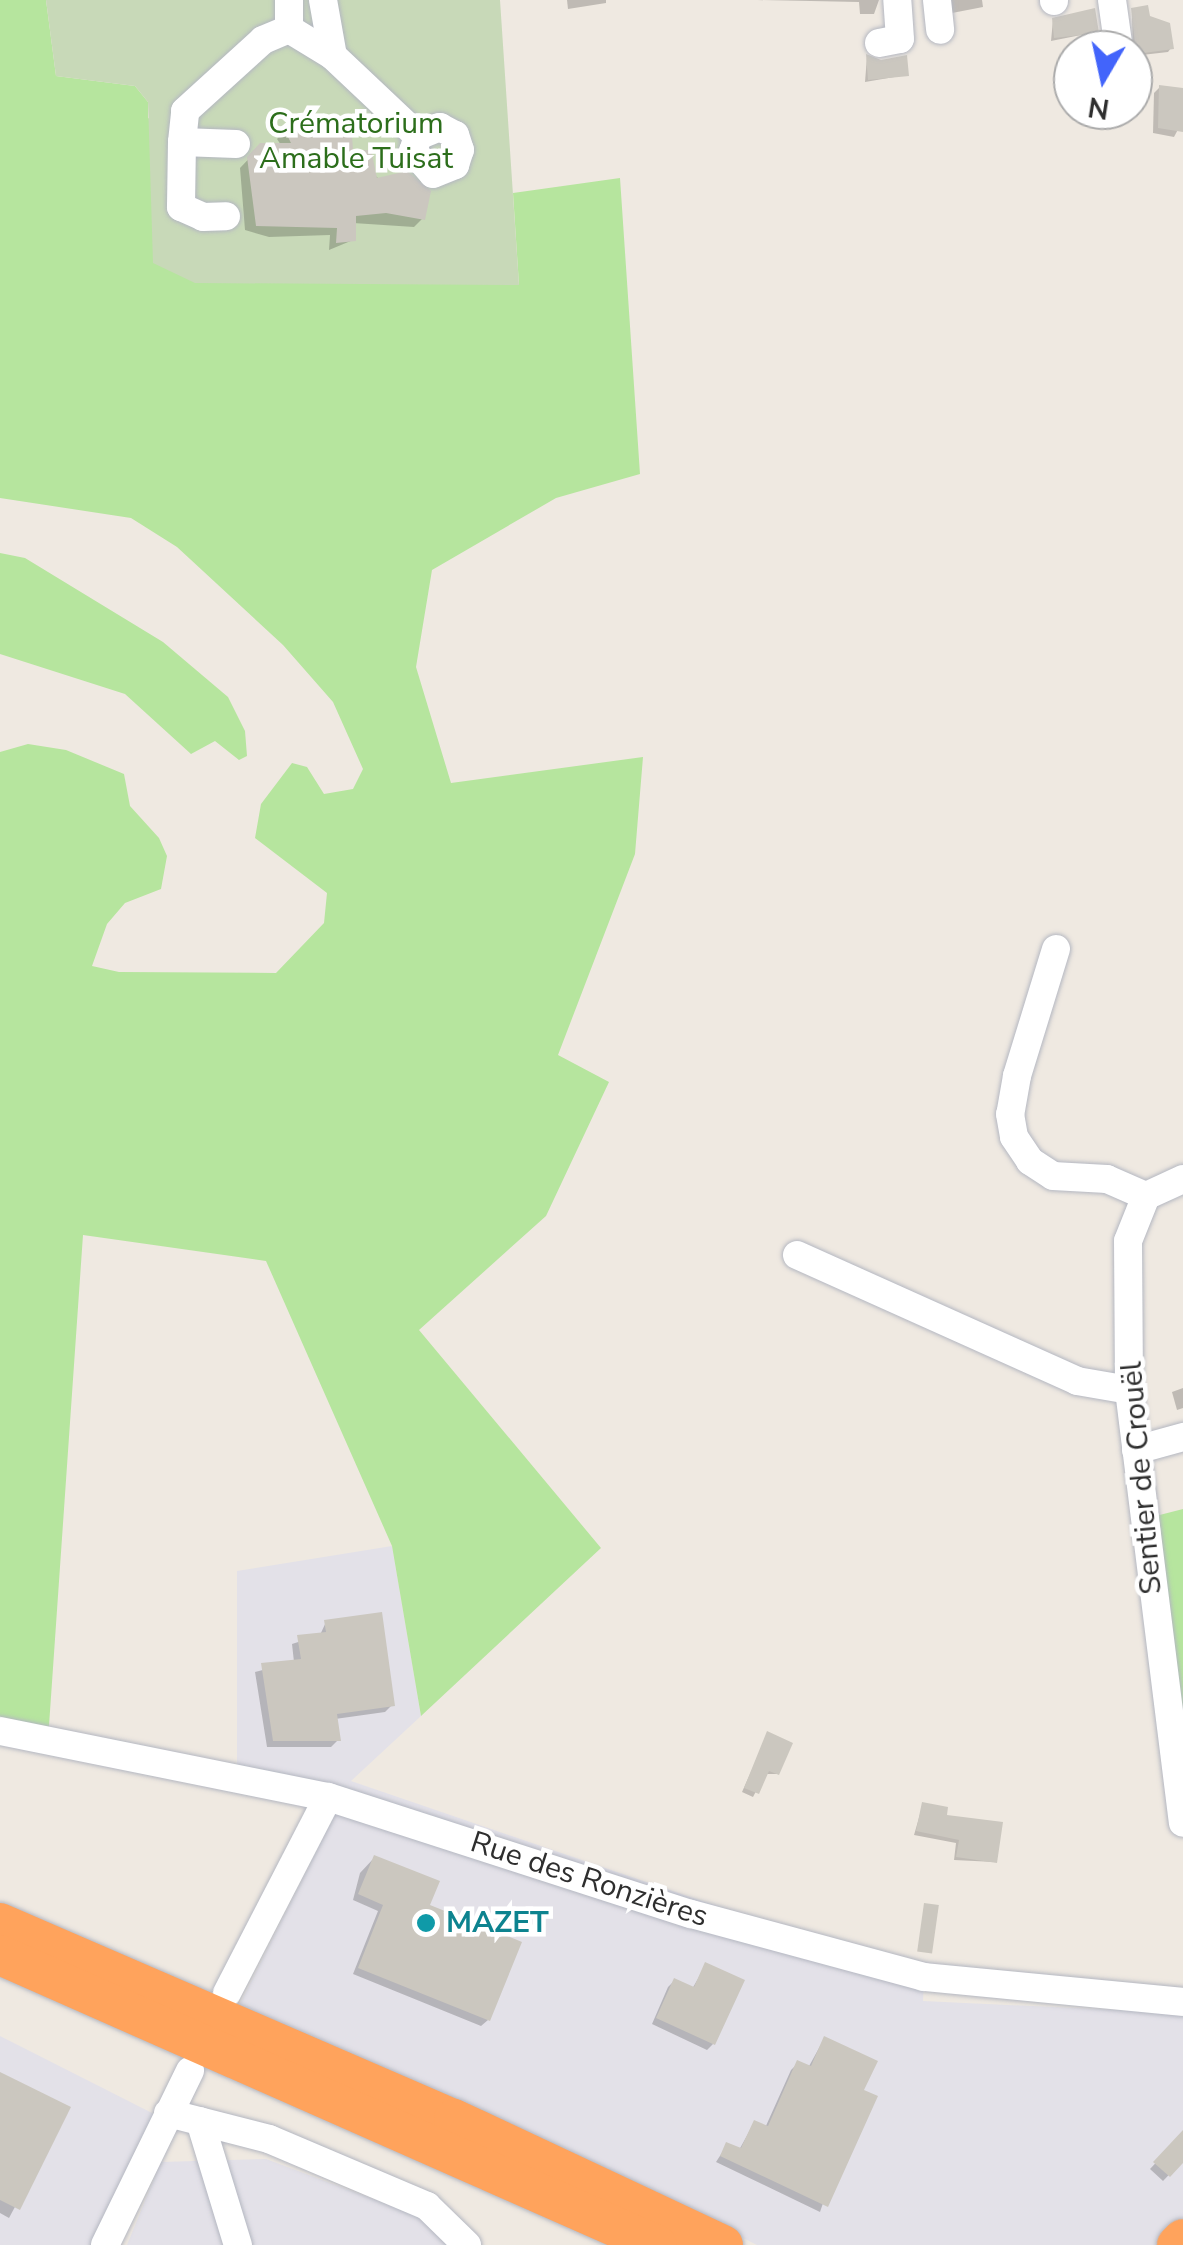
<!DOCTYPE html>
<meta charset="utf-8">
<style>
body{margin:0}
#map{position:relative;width:1183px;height:2245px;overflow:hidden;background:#efe9e1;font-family:"Nunito Sans",sans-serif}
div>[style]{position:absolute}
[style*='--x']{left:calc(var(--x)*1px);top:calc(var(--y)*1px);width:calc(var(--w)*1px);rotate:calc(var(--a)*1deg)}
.industrial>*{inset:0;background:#e3e1e8}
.green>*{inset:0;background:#b6e59e}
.cemetery>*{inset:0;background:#c8d9b8}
.shadow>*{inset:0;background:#0003}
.building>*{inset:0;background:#cbc7bf;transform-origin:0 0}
.roads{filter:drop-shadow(0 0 2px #b4b7c1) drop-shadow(0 0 2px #b4b7c1)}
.minor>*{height:28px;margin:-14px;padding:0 14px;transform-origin:14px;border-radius:14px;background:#fff}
.highway>*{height:40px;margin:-20px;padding:0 20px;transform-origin:20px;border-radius:20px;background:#ffa35c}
.dots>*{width:28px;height:28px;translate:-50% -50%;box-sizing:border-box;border:5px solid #fff;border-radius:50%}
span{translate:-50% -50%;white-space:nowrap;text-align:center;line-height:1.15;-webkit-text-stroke:9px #fff;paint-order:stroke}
.park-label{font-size:30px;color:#2c6e1b}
.street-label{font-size:30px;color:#2e2e2e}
.culture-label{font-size:30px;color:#0d838f;font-weight:700}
.left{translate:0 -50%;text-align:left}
.north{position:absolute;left:1053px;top:30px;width:100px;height:100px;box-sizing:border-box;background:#fff;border:2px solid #ababab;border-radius:50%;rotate:189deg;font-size:28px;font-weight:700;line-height:40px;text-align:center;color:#2e2e2e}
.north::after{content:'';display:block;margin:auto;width:35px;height:45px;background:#4264fb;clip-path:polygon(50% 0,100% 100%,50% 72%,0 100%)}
</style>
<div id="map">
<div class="industrial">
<div style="clip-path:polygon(392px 1546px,421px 1716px,351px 1781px,924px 1977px,923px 2001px,1183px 2013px,1183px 2226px,1167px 2245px,757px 2245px,620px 2177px,234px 2016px,340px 1804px,237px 1781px,237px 1571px)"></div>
<div style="clip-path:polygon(0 2036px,156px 2115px,91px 2245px,0 2245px)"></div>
<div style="clip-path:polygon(266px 2159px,426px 2219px,481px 2245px,127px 2245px,161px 2162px)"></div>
</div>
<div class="green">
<div style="clip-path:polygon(0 0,46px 0,56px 76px,135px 86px,148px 102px,148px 118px,519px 285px,513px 193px,620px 178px,640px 474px,556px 498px,432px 570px,416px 667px,451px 783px,643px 757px,635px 854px,558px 1055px,609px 1082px,546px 1216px,419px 1330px,601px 1548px,421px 1716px,392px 1546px,266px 1261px,83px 1235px,48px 1740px,0 1731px,0 752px,28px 744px,66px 750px,124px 774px,130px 806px,159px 838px,167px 856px,161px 889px,125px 903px,107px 924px,92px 966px,119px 972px,276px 973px,324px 923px,327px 893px,255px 838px,261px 804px,292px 763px,307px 767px,324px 794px,353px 789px,363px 769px,333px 702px,283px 645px,177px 547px,131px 518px,0 498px)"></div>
<div style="clip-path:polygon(0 553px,25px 558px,163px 642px,228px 697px,245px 731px,247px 756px,239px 760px,215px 741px,191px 754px,125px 694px,0 654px)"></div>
<div style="clip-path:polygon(1183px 1509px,1183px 1823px,1144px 1519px)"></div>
</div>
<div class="cemetery">
<div style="clip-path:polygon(46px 0,500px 0,519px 285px,195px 283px,153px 263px,148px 102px,135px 86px,56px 76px)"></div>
</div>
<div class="shadow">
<div style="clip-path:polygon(567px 0,606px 0,606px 3px,568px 9px)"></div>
<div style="clip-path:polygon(879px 0,874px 14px,860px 14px,859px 2px,757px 0)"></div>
<div style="clip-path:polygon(950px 0,982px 0,983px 7px,952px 13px)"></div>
<div style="clip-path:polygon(1132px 10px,1147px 18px,1171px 48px,1168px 52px,1133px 56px)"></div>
<div style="clip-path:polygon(1053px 20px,1096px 32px,1051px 41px)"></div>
<div style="clip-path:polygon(867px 57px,906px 75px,865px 82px)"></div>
<div style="clip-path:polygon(1160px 87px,1183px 90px,1183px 120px,1174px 137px,1153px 133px,1154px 93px)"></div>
<div style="clip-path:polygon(285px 131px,351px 153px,422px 219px,414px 227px,353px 223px,353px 240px,329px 250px,330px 235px,269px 237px,245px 230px,240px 168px,261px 146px,281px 145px,277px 139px)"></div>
<div style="clip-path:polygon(1183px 1388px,1183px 1408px,1177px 1410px,1172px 1392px)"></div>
<div style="clip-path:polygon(326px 1622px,392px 1705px,385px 1712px,335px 1719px,338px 1740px,331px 1747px,267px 1747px,255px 1672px,294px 1662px,292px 1644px,320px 1635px)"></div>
<div style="clip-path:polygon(768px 1734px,777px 1774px,765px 1774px,753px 1797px,742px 1792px)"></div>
<div style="clip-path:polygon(923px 1804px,944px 1817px,995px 1862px,954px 1860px,956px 1843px,914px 1835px)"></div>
<div style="clip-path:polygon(374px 1858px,427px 1906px,488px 2020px,481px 2026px,353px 1974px,378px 1911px,353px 1900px,360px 1873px)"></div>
<div style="clip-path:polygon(706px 1965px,713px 2044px,707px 2050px,652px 2024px,668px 1987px,674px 1981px,692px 1989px)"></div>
<div style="clip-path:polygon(824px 2039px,861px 2092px,820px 2212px,716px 2162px,727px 2145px,739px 2150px,754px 2123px,765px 2128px,791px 2070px,798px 2063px,808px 2068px)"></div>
<div style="clip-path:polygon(0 2075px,68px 2108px,9px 2218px,0 2213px)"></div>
<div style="clip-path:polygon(1183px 2134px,1183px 2160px,1163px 2181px,1150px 2169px)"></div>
</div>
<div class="building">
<div style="clip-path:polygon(1148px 5px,1150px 16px,1170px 23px,1174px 49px,1136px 54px,1131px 8px)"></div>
<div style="clip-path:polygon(1095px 8px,1099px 33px,1054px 38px,1052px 18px)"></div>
<div style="clip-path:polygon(866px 54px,881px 60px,907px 55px,909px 76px,868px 80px)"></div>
<div style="clip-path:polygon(1159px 85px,1183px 88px,1183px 132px,1158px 128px)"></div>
<div style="clip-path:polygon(301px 119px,327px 121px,352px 135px,353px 150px,371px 150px,377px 178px,407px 171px,431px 191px,425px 220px,386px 213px,356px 216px,356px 241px,336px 243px,337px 228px,256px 226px,247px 157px,260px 143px,291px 143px,284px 129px)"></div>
<div style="clip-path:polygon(382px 1612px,395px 1706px,337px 1714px,341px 1741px,273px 1741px,261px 1663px,301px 1659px,297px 1635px,326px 1632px,324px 1620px)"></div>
<div style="clip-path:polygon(767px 1731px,793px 1743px,779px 1775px,769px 1771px,759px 1794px,744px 1788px)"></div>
<div style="clip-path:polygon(922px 1802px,948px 1807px,947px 1815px,1003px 1822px,997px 1863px,956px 1857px,959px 1840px,916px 1831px)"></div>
<div style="clip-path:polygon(374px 1855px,440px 1881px,430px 1905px,522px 1942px,490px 2021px,358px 1968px,383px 1905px,358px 1894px)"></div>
<div style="left:924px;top:1903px;width:15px;height:49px;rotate:8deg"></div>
<div style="clip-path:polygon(705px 1962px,745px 1980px,715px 2045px,656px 2018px,674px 1978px,694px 1987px)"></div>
<div style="clip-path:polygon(824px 2036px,878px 2061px,864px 2090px,878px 2096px,828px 2207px,720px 2156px,726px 2142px,741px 2148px,754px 2120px,768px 2126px,797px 2060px,811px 2066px)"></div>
<div style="clip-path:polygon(0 2072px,71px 2107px,20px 2210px,0 2200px)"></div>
<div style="clip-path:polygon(1183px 2130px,1183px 2163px,1170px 2177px,1153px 2162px)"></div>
</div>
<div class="roads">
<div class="minor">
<div style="--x:323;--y:0;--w:57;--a:79.9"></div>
<div style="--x:937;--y:0;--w:30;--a:84"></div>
<div style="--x:1054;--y:0;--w:1;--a:90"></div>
<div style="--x:1112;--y:0;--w:50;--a:82"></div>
<div style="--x:289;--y:29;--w:52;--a:31.5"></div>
<div style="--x:333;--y:56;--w:117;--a:43.3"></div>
<div style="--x:418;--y:136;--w:16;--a:108"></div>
<div style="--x:413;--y:151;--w:30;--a:49"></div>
<div style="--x:433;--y:174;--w:24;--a:-22"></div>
<div style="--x:455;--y:165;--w:16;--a:-72"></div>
<div style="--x:460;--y:150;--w:16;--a:-108"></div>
<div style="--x:455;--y:135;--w:17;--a:-152"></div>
<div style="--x:440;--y:127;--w:24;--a:158"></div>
<div style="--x:879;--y:43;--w:21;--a:-11"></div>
<div style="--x:900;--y:39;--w:39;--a:-94"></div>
<div style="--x:182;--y:142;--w:65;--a:90.9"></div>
<div style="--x:181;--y:207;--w:24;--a:24"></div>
<div style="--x:203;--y:217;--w:23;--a:-2"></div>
<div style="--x:236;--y:144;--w:54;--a:-177.9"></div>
<div style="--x:182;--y:142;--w:31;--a:-84"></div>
<div style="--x:185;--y:111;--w:105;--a:-42.3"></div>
<div style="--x:263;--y:40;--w:28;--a:-23"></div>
<div style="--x:289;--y:29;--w:29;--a:-90"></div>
<div style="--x:1056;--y:949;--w:133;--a:107.1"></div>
<div style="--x:1017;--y:1076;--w:39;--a:100"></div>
<div style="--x:1010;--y:1114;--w:23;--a:80"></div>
<div style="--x:1014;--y:1137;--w:29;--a:56"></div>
<div style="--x:1030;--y:1161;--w:27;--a:33"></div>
<div style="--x:1053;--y:1176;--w:54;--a:3.2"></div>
<div style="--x:1107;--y:1179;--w:43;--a:23.6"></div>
<div style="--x:1183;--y:1179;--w:41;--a:155.3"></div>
<div style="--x:1146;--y:1196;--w:48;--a:111.8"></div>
<div style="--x:1128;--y:1241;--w:149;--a:89.6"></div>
<div style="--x:1129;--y:1390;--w:436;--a:82.9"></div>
<div style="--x:797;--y:1255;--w:307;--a:24.2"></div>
<div style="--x:1077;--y:1381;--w:53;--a:9.8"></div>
<div style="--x:1136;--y:1450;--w:49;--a:-15.5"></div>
<div style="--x:0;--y:1731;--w:335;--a:11.4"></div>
<div style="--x:328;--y:1797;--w:381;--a:17.9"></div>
<div style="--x:691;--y:1914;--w:241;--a:15.1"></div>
<div style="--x:924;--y:1977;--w:260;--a:5.5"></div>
<div style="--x:227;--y:1993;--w:220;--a:-62.7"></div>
<div style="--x:168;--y:2113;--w:104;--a:14.4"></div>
<div style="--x:269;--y:2139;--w:172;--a:23"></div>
<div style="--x:427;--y:2206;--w:56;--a:44.3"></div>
<div style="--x:200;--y:2121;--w:130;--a:73"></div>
<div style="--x:105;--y:2245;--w:194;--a:-64"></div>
</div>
<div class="highway">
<div style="--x:0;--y:1923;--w:495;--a:23.4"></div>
<div style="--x:454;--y:2119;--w:297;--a:25.1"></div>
<div style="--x:0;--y:1955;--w:718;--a:23.82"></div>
<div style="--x:1177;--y:2245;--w:8;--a:-45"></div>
</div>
</div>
<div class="dots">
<div style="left:426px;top:1923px;background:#0f9aa8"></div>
</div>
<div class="park-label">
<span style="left:356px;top:141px">Crématorium<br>Amable Tuisat</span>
</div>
<div class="street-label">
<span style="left:1142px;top:1478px;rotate:-95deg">Sentier de Crouël</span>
<span style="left:589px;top:1880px;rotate:18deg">Rue des Ronzières</span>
</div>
<div class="culture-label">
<span class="left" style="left:446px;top:1923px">MAZET</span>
</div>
<div class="north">N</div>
</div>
